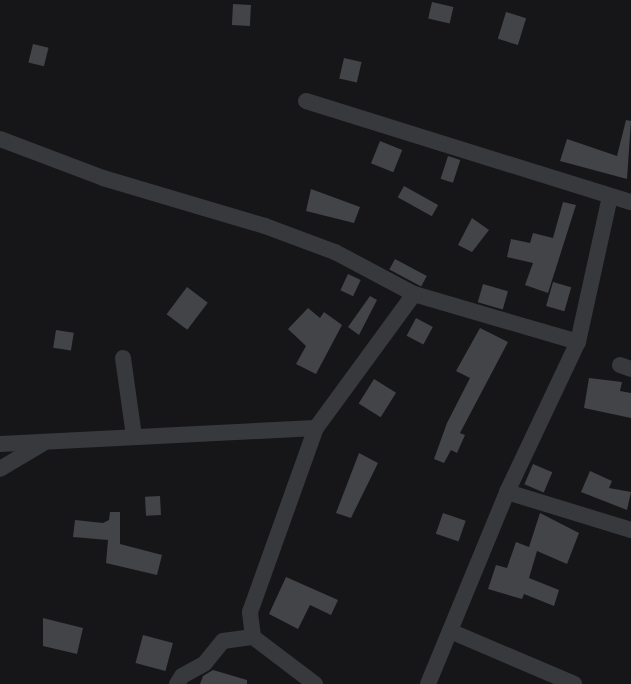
<!DOCTYPE html>
<style>
body{margin:0}
#map{position:relative;width:631px;height:684px;overflow:hidden;background:#161618;font-family:"IBM Plex Sans",sans-serif}
div>[style]{position:absolute}
[style*='--x']{left:calc(var(--x)*1px);top:calc(var(--y)*1px);width:calc(var(--w)*1px);rotate:calc(var(--a)*1deg)}
.building>*{inset:0;background:#434448;transform-origin:0 0}
.street>*{height:16px;margin:-8px;padding:0 8px;transform-origin:8px;border-radius:8px;background:#37393d}
span{translate:-50% -50%;white-space:nowrap;text-align:center;line-height:1.15;-webkit-text-stroke:4.5px #111113;paint-order:stroke}
</style>
<div id="map">
<div class="building">
<div style="left:432px;top:2px;width:22px;height:17px;rotate:13deg"></div>
<div style="left:233px;top:4px;width:18px;height:21px;rotate:3deg"></div>
<div style="left:506px;top:12px;width:21px;height:28px;rotate:17deg"></div>
<div style="left:33px;top:44px;width:16px;height:19px;rotate:14deg"></div>
<div style="left:344px;top:58px;width:18px;height:21px;rotate:13deg"></div>
<div style="clip-path:polygon(626px 120px,631px 121px,627px 179px,560px 161px,567px 139px,617px 156px)"></div>
<div style="left:380px;top:141px;width:24px;height:24px;rotate:22deg"></div>
<div style="left:448px;top:156px;width:13px;height:24px;rotate:18deg"></div>
<div style="left:404px;top:186px;width:39px;height:13px;rotate:29deg"></div>
<div style="clip-path:polygon(311px 189px,360px 207px,354px 223px,306px 211px)"></div>
<div style="clip-path:polygon(563px 202px,576px 205px,548px 293px,525px 285px,533px 263px,507px 257px,511px 239px,530px 243px,533px 233px,553px 238px)"></div>
<div style="clip-path:polygon(472px 218px,489px 230px,472px 252px,458px 245px)"></div>
<div style="left:395px;top:259px;width:36px;height:12px;rotate:28deg"></div>
<div style="left:348px;top:274px;width:14px;height:18px;rotate:25deg"></div>
<div style="left:553px;top:282px;width:19px;height:25px;rotate:16deg"></div>
<div style="left:483px;top:284px;width:26px;height:19px;rotate:16deg"></div>
<div style="left:187px;top:287px;width:26px;height:34px;rotate:37deg"></div>
<div style="clip-path:polygon(370px 296px,377px 300px,359px 335px,348px 327px)"></div>
<div style="clip-path:polygon(308px 308px,320px 318px,324px 312px,342px 325px,316px 374px,296px 364px,306px 346px,288px 329px)"></div>
<div style="left:416px;top:318px;width:19px;height:20px;rotate:28deg"></div>
<div style="clip-path:polygon(480px 328px,508px 342px,460px 433px,465px 435px,457px 453px,451px 450px,444px 463px,434px 459px,447px 423px,470px 378px,456px 371px)"></div>
<div style="left:56px;top:330px;width:18px;height:18px;rotate:9deg"></div>
<div style="clip-path:polygon(589px 378px,622px 382px,620px 391px,631px 393px,631px 418px,584px 408px)"></div>
<div style="left:374px;top:379px;width:26px;height:29px;rotate:32deg"></div>
<div style="clip-path:polygon(359px 453px,378px 463px,351px 518px,336px 513px)"></div>
<div style="left:533px;top:464px;width:21px;height:22px;rotate:23deg"></div>
<div style="clip-path:polygon(590px 471px,612px 481px,609px 488px,631px 492px,627px 510px,581px 492px)"></div>
<div style="left:160px;top:496px;width:19px;height:15px;rotate:87deg"></div>
<div style="clip-path:polygon(110px 512px,120px 512px,120px 544px,162px 555px,157px 575px,106px 563px,108px 540px,73px 537px,75px 520px,103px 523px,109px 520px)"></div>
<div style="left:443px;top:513px;width:24px;height:22px;rotate:19deg"></div>
<div style="clip-path:polygon(540px 513px,579px 533px,567px 564px,537px 551px,529px 578px,559px 590px,554px 606px,524px 594px,522px 599px,488px 589px,496px 565px,507px 568px,516px 542px,529px 547px)"></div>
<div style="clip-path:polygon(286px 577px,338px 600px,331px 615px,310px 605px,298px 629px,269px 614px)"></div>
<div style="clip-path:polygon(43px 618px,83px 628px,77px 654px,43px 646px)"></div>
<div style="left:143px;top:635px;width:31px;height:29px;rotate:15deg"></div>
<div style="clip-path:polygon(213px 670px,247px 680px,247px 684px,200px 684px,203px 676px)"></div>
</div>
<div class="street">
<div style="--x:306;--y:101;--w:340;--a:17.3"></div>
<div style="--x:0;--y:139;--w:110;--a:20.7"></div>
<div style="--x:103;--y:178;--w:169;--a:16.5"></div>
<div style="--x:265;--y:226;--w:75;--a:20.4"></div>
<div style="--x:335;--y:252;--w:89;--a:28"></div>
<div style="--x:414;--y:294;--w:171;--a:16.3"></div>
<div style="--x:123;--y:358;--w:79;--a:82"></div>
<div style="--x:620;--y:365;--w:12;--a:20"></div>
<div style="--x:0;--y:444;--w:316;--a:-2.9"></div>
<div style="--x:316;--y:428;--w:166;--a:-53.8"></div>
<div style="--x:0;--y:469;--w:49;--a:-30.8"></div>
<div style="--x:507;--y:492;--w:130;--a:17"></div>
<div style="--x:450;--y:631;--w:135;--a:23.1"></div>
<div style="--x:253;--y:637;--w:78;--a:37.2"></div>
<div style="--x:177;--y:684;--w:9;--a:-58"></div>
<div style="--x:182;--y:676;--w:26;--a:-29"></div>
<div style="--x:205;--y:663;--w:28;--a:-51"></div>
<div style="--x:223;--y:641;--w:30;--a:-8"></div>
<div style="--x:253;--y:637;--w:25;--a:-97"></div>
<div style="--x:250;--y:612;--w:195;--a:-70.3"></div>
<div style="--x:428;--y:684;--w:208;--a:-67.6"></div>
<div style="--x:507;--y:492;--w:166;--a:-64.7"></div>
<div style="--x:578;--y:342;--w:149;--a:-77.6"></div>
</div>
</div>
